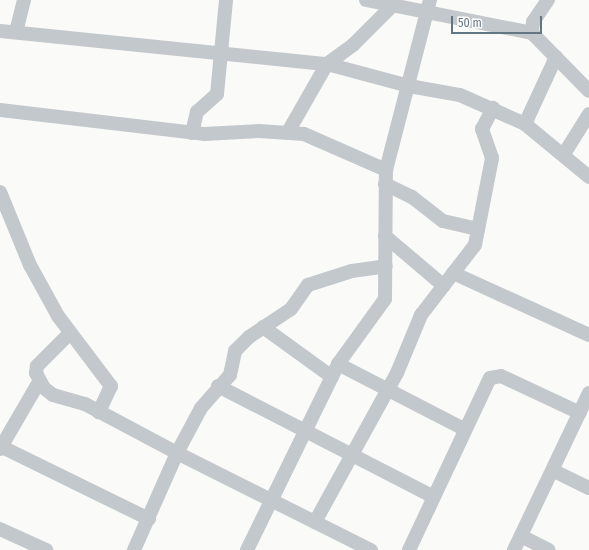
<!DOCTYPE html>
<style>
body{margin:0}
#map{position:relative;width:589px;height:550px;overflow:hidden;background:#fafaf8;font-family:"Fira Sans Condensed",sans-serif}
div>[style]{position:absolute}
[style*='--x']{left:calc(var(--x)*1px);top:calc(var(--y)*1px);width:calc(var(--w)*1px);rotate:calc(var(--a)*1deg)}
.street>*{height:14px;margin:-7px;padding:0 7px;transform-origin:7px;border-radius:7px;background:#c3c8cc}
span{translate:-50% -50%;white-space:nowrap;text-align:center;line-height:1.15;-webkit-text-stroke:4px #fff;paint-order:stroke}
.scale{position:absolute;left:451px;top:16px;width:91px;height:18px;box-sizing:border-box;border:2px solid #657683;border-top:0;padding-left:5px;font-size:12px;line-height:14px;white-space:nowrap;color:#657683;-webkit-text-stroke:3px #fff;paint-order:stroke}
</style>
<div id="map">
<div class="street">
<div style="--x:366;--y:0;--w:169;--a:11.2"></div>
<div style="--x:532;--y:33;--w:11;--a:-85"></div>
<div style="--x:533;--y:22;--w:27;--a:-56"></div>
<div style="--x:0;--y:31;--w:329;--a:5.8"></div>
<div style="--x:327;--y:64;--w:85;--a:15"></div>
<div style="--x:409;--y:86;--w:52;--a:10"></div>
<div style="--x:460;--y:95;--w:71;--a:24"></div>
<div style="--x:525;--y:124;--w:83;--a:39.6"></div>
<div style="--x:16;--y:32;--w:33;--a:-76"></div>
<div style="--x:532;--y:33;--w:81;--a:45.5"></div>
<div style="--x:0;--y:110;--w:205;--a:6.7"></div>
<div style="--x:204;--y:134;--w:55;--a:-3.1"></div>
<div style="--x:259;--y:131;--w:45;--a:3.8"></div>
<div style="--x:304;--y:134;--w:90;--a:23.7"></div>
<div style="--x:525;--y:124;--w:74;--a:-65.2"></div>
<div style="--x:288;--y:132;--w:78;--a:-60.2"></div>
<div style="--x:327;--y:64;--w:32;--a:-36"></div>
<div style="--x:353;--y:45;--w:58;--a:-45"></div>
<div style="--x:192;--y:133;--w:22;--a:-77"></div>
<div style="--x:197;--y:112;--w:27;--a:-42"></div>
<div style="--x:217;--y:94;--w:94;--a:-84.5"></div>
<div style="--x:564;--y:154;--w:47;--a:-58"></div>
<div style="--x:385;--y:184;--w:30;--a:26"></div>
<div style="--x:412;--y:197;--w:39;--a:38"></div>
<div style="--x:443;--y:221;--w:36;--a:13"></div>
<div style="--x:0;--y:192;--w:79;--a:67.7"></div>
<div style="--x:30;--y:265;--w:58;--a:61.2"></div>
<div style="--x:58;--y:316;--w:88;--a:52.9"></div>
<div style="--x:111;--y:386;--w:29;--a:115"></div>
<div style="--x:385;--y:236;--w:77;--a:40.3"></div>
<div style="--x:453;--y:273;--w:149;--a:24.5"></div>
<div style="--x:263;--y:327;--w:85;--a:35.9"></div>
<div style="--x:70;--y:333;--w:47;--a:135"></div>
<div style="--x:37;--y:366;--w:7;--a:98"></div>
<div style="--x:36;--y:373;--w:17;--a:62"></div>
<div style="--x:44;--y:388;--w:11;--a:38"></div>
<div style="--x:53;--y:395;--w:33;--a:16"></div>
<div style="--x:85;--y:404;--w:104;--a:28"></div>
<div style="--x:177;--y:453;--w:51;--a:-61.9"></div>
<div style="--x:201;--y:408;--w:44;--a:-48.7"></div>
<div style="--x:230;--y:375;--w:25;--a:-78"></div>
<div style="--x:235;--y:351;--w:20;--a:-45"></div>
<div style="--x:249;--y:337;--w:50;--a:-33.7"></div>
<div style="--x:291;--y:309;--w:29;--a:-55"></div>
<div style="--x:308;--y:285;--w:46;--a:-17.7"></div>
<div style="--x:352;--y:271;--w:34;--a:-8"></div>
<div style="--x:338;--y:364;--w:142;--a:27.3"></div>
<div style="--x:218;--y:386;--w:241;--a:27.2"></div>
<div style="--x:0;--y:446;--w:166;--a:26.1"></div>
<div style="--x:0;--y:449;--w:78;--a:-59.8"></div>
<div style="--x:554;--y:471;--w:39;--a:26"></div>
<div style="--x:315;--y:522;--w:170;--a:-61.2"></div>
<div style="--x:397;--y:373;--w:63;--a:-67.5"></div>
<div style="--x:421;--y:315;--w:88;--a:-52.4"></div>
<div style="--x:475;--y:245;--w:89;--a:-78.9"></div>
<div style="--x:492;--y:158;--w:31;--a:-109"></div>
<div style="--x:482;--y:129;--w:24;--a:-62"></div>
<div style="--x:0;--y:529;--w:51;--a:24.5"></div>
<div style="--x:521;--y:536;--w:31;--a:27"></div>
<div style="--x:134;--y:550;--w:106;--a:-66.1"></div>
<div style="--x:177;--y:453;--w:217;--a:26.6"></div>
<div style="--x:247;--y:550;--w:207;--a:-63.9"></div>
<div style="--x:338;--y:364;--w:80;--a:-54.1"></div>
<div style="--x:385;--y:299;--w:129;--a:-89.6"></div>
<div style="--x:386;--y:170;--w:176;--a:-75.5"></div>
<div style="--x:409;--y:550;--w:190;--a:-64.8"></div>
<div style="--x:490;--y:378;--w:11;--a:-10"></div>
<div style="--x:501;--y:376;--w:87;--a:25.1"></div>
<div style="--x:514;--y:550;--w:174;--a:-64.5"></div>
</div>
<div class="scale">50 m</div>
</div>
